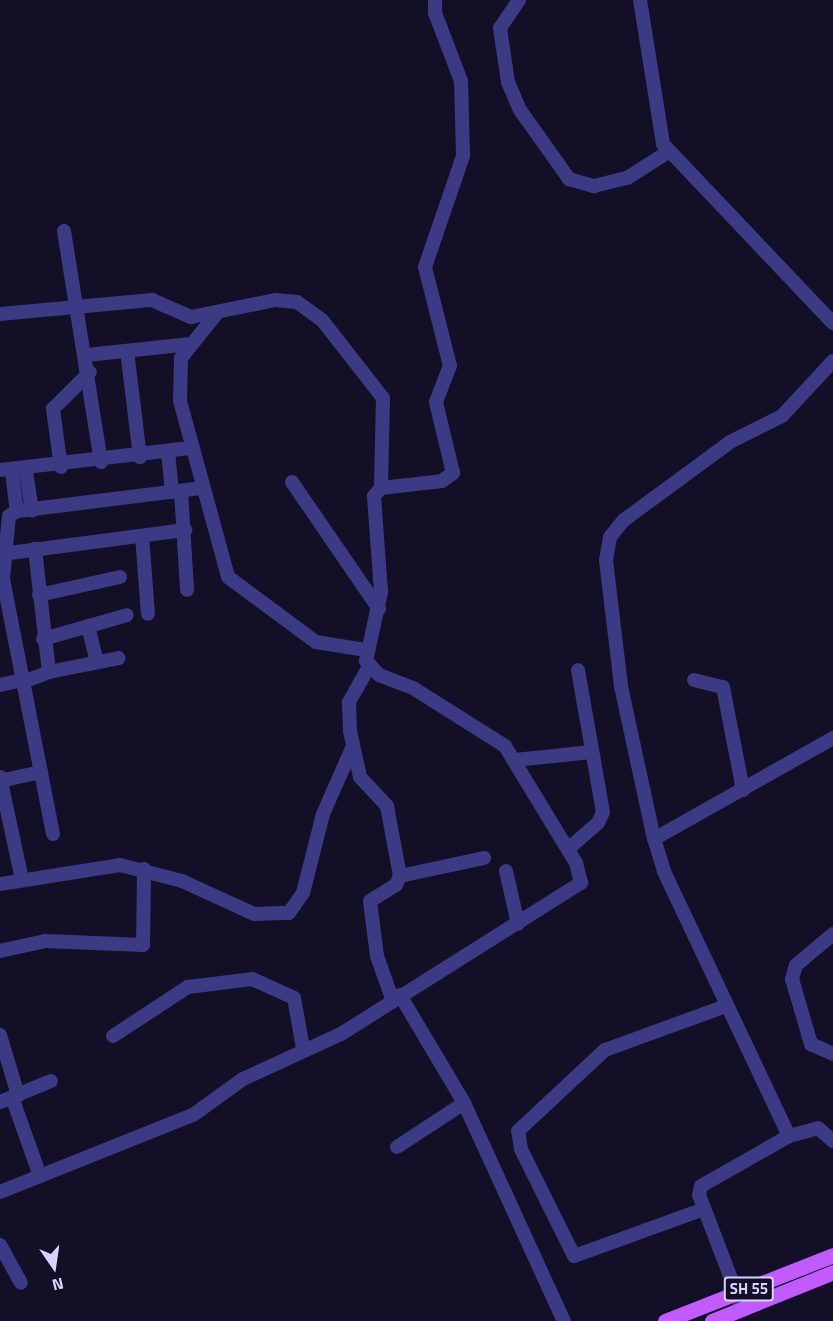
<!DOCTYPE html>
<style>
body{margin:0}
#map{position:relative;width:833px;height:1321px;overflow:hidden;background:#130f26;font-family:"Titillium Web",sans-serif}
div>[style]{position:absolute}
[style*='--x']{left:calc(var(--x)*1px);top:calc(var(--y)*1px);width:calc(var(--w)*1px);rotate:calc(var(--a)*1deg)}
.minor>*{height:14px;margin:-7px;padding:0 7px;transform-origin:7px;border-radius:7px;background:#3d3a85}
.major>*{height:15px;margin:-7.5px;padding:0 7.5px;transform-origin:7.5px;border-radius:7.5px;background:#c25bff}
span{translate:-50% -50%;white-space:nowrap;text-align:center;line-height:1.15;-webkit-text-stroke:5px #130f26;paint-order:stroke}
.shield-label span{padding:2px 4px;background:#130f26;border:2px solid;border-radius:4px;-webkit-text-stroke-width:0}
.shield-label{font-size:15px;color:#d9d4ff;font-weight:700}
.north{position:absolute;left:24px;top:1237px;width:60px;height:60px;-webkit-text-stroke:4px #130f26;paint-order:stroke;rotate:167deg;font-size:16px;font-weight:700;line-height:24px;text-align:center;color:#d9d4ff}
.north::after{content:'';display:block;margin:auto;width:21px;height:27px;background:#d9d4ff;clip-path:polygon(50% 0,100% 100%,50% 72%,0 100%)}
</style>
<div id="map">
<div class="minor">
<div style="--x:519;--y:0;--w:34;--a:124"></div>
<div style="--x:500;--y:28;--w:55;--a:81.6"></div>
<div style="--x:508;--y:82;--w:30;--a:67"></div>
<div style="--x:520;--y:110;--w:85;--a:54.6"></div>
<div style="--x:569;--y:179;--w:26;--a:16"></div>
<div style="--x:594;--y:186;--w:34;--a:-14"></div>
<div style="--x:627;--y:178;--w:49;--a:-32.4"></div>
<div style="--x:640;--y:0;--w:146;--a:80.9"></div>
<div style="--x:663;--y:144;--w:247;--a:46.5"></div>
<div style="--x:64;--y:231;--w:234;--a:80.9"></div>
<div style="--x:217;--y:313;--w:58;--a:128.7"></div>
<div style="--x:181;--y:358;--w:43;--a:91.3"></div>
<div style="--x:180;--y:401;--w:182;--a:74.7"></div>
<div style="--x:228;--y:577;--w:109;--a:36.5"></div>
<div style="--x:316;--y:642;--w:51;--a:9.1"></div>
<div style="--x:0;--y:314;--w:153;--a:-5.3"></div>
<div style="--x:152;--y:300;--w:43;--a:23.6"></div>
<div style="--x:191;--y:317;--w:86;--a:-11.4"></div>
<div style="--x:275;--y:300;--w:22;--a:5"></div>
<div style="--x:297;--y:302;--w:31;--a:36"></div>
<div style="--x:322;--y:320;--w:99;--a:52"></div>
<div style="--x:383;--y:398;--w:90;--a:91.3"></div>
<div style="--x:127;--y:351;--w:107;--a:83"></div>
<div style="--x:87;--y:355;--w:104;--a:-6.1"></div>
<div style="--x:168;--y:452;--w:40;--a:84.3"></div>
<div style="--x:61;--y:467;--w:59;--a:-97.9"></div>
<div style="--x:53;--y:409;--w:52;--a:-45"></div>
<div style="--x:0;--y:470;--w:191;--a:-6.6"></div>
<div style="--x:26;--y:471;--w:40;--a:81.5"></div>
<div style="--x:12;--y:472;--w:39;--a:83"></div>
<div style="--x:292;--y:482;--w:154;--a:55.6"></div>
<div style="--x:181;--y:491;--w:99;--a:86.5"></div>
<div style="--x:142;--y:536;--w:78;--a:85.6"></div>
<div style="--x:2;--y:554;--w:185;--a:-7.5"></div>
<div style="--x:39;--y:595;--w:83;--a:-12.5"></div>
<div style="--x:88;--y:626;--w:37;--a:76"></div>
<div style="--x:43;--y:639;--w:87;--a:-15.9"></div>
<div style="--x:370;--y:665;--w:43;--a:119.6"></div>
<div style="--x:349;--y:702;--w:29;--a:88"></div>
<div style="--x:350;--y:731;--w:47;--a:77.7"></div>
<div style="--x:360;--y:777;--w:40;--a:47"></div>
<div style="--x:387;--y:806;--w:71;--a:79.5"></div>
<div style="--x:49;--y:672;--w:71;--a:-11.3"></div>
<div style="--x:694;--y:680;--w:30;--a:14"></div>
<div style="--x:723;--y:687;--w:105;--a:79"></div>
<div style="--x:23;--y:682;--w:28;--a:-21"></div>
<div style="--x:49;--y:672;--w:124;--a:-96.5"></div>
<div style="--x:0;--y:685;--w:24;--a:-12"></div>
<div style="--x:515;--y:760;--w:77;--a:-5.9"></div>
<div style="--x:0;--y:777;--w:105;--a:77.9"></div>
<div style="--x:0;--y:781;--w:42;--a:-12.4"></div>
<div style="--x:53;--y:834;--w:260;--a:-101.1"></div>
<div style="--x:3;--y:579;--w:63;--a:-84.6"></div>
<div style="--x:9;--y:516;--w:9;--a:-32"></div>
<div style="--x:17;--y:511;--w:185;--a:-7.1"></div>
<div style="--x:654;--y:839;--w:157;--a:-102.2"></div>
<div style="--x:621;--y:686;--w:127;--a:-96.8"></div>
<div style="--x:606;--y:560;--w:23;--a:-80"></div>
<div style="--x:610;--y:537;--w:22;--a:-51"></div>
<div style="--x:624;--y:520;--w:132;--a:-36.3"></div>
<div style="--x:730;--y:442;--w:58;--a:-26.6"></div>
<div style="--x:782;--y:416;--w:75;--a:-47.2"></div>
<div style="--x:568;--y:849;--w:40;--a:-41"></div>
<div style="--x:598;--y:823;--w:12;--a:-66"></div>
<div style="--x:603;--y:812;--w:144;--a:-100"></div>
<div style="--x:506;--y:871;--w:54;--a:77.2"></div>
<div style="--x:0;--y:884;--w:121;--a:-9"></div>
<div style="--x:120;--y:865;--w:64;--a:14.5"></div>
<div style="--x:182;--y:881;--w:79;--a:24.6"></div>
<div style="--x:254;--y:914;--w:35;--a:-2"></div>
<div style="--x:289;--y:913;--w:24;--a:-55"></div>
<div style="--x:303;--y:893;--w:81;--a:-75.8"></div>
<div style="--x:323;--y:814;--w:74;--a:-66.2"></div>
<div style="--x:833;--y:934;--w:48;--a:140"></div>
<div style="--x:796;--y:965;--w:15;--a:106"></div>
<div style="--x:792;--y:979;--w:68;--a:73.7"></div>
<div style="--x:811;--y:1044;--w:24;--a:24"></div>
<div style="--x:0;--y:951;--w:46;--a:-12.5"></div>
<div style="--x:45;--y:941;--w:98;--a:2.3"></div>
<div style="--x:143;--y:945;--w:76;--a:-89.2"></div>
<div style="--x:400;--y:995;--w:126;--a:59.3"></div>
<div style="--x:464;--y:1103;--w:240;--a:65.4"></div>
<div style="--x:393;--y:1001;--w:48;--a:-109.6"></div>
<div style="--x:377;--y:956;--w:55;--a:-97.3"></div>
<div style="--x:370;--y:901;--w:31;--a:-32"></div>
<div style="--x:396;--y:885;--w:10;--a:-66"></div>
<div style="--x:400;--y:876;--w:86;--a:-12.1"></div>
<div style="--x:0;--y:1035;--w:63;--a:73.3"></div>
<div style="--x:113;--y:1036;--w:90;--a:-33.2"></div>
<div style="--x:188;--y:987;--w:64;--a:-7.1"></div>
<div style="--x:252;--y:979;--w:46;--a:24.3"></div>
<div style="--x:294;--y:998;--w:51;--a:79.8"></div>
<div style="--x:12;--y:1097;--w:84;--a:70.5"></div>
<div style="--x:0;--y:1102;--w:55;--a:-22.4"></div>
<div style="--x:789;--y:1136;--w:30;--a:-15"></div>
<div style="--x:818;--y:1128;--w:20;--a:41"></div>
<div style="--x:397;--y:1147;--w:80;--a:-33.3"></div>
<div style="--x:0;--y:1192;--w:208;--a:-21.8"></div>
<div style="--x:193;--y:1115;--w:62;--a:-35.8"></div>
<div style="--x:243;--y:1079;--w:108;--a:-24.7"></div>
<div style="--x:341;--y:1034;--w:284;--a:-32.2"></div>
<div style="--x:581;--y:883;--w:21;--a:-104"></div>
<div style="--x:576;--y:863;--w:137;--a:-121.3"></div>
<div style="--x:505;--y:746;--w:109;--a:-147.8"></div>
<div style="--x:413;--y:688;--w:36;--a:-159"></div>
<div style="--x:379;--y:675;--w:19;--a:-133"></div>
<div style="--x:366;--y:661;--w:71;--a:-77.7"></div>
<div style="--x:381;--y:592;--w:96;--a:-94.2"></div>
<div style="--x:374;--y:496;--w:11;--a:-49"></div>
<div style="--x:381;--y:488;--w:61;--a:-6.5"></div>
<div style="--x:442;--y:481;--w:14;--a:-36"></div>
<div style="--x:453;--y:473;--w:73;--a:-103.5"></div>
<div style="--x:436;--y:402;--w:39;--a:-69"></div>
<div style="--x:450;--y:366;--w:102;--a:-104.2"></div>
<div style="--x:425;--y:267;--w:117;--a:-71.1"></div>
<div style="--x:463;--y:156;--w:75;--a:-91.5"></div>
<div style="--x:461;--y:81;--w:73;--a:-110.9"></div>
<div style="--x:435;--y:13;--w:13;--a:-90"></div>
<div style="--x:704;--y:1209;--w:138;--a:160.1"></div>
<div style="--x:574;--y:1256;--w:119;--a:-116.4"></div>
<div style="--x:521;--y:1149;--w:18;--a:-99"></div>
<div style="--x:518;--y:1131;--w:119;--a:-43"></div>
<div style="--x:605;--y:1050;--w:129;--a:-20"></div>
<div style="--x:0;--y:1245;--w:43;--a:61.1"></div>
<div style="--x:743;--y:1310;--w:123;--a:-110.9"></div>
<div style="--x:699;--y:1195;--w:9;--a:-77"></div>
<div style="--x:701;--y:1186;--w:101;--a:-29.6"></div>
<div style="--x:789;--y:1136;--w:293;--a:-115.3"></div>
<div style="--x:664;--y:871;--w:34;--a:-107"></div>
<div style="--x:654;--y:839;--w:206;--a:-29.4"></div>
</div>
<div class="major">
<div style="--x:665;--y:1321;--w:180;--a:-21.4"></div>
<div style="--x:712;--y:1321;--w:131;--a:-22"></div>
</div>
<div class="shield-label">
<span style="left:749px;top:1289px">SH 55</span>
</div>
<div class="north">N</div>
</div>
